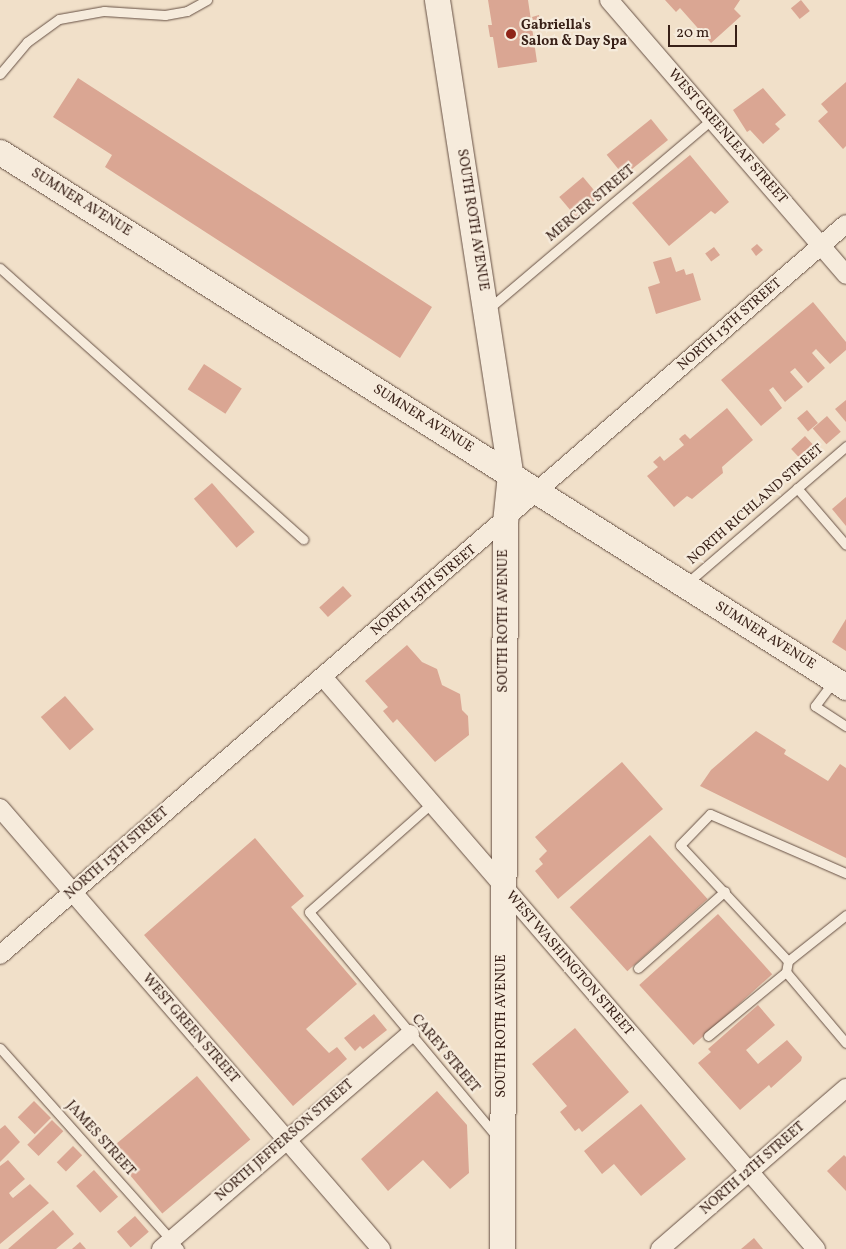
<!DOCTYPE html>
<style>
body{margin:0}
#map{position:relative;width:846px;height:1249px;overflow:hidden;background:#f1e0c9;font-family:Vollkorn,serif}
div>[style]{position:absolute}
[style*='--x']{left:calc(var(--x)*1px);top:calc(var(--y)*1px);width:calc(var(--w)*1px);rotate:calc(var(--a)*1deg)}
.building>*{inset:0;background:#daa693;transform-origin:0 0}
.roads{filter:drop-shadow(0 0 1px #665044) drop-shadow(0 0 1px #665044)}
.lane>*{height:9px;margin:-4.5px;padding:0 4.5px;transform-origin:4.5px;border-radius:4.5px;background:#f6ebdc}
.street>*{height:18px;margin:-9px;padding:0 9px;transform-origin:9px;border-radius:9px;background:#f6ebdc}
.secondary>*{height:25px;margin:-12.5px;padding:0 12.5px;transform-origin:12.5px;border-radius:12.5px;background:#f6ebdc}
.dots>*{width:14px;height:14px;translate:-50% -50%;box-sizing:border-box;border:2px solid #f6ebdc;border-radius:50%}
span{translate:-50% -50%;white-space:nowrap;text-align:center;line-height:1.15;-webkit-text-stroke:4.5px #f6ebdc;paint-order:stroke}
.poi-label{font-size:14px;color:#382017;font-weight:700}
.left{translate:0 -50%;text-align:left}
.street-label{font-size:14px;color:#382017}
.scale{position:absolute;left:668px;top:25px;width:69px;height:22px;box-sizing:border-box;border:2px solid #382017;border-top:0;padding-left:6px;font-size:15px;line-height:18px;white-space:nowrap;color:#382017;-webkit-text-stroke:4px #f6ebdc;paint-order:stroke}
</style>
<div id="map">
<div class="building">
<div style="clip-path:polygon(488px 0,528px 0,537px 62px,498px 68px,493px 37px,490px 37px,488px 25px,492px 25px)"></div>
<div style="clip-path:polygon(665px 0,740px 0,734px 9px,741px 16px,711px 43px,680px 8px,676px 12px)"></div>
<div style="left:801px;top:0;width:14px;height:13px;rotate:51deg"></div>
<div style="clip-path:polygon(539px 15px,540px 22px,534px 23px,532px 17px)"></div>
<div style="clip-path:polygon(540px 24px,542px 30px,535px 31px,534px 25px)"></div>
<div style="clip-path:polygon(78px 78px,432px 307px,400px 358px,105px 167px,112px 155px,53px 117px)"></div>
<div style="clip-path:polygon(846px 82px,846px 146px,843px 149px,818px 121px,828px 112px,821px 104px)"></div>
<div style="clip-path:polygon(763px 88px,786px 115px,775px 124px,780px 129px,763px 144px,750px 130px,747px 132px,733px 110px)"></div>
<div style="left:651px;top:119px;width:27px;height:57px;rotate:51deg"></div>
<div style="clip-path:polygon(690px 155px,729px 202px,715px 214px,711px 211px,669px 246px,632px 203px)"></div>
<div style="left:583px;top:177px;width:26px;height:31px;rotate:50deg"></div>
<div style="clip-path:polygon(757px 244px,763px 250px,756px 256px,751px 249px)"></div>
<div style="left:714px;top:247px;width:10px;height:11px;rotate:53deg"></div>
<div style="clip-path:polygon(671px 257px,676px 272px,684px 269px,686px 275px,693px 273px,701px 300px,656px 314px,648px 287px,660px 283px,653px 262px)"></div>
<div style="clip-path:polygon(813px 302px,846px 342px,846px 350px,830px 364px,816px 349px,812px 353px,825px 368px,808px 383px,795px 368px,790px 372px,803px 387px,785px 402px,773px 387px,769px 390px,782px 408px,761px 426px,721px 380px)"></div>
<div style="left:204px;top:364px;width:45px;height:30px;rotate:33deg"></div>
<div style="clip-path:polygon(846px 400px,846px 422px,835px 409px)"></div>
<div style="clip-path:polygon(727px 408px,753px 440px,722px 467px,723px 473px,692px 499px,687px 496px,674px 507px,647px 476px,658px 467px,653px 462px,660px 456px,664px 461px,684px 445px,679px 439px,682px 436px,685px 434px,690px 439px)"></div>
<div style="left:807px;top:410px;width:17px;height:13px;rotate:50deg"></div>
<div style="left:827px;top:416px;width:21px;height:19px;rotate:49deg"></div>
<div style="left:805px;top:436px;width:19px;height:19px;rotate:47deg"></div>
<div style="left:212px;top:483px;width:65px;height:24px;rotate:49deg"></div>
<div style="clip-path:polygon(846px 497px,846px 526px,832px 509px)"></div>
<div style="left:343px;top:586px;width:13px;height:32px;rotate:48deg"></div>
<div style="clip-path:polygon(846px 619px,846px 651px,832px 642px)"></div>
<div style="clip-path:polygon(407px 645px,422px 662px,437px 669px,442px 685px,460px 694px,462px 710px,468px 716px,469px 735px,435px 762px,397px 719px,393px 723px,383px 711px,388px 707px,365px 681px)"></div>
<div style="left:65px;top:696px;width:44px;height:32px;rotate:49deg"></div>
<div style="clip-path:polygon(756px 731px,786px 750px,784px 754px,828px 781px,840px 764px,846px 768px,846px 858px,700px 786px,711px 770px)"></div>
<div style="clip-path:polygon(622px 762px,663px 809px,558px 899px,535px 871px,543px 864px,539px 859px,547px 851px,535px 837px)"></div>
<div style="left:650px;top:835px;width:86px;height:108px;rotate:48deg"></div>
<div style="clip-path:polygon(255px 838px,304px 896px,291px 907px,357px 984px,306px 1029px,329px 1053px,337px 1047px,347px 1059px,293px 1106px,144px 935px)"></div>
<div style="left:718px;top:914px;width:81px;height:106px;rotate:48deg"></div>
<div style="clip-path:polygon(758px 1005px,775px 1025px,746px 1050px,758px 1064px,787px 1040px,802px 1057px,801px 1061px,771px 1088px,769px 1085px,740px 1110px,698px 1063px,711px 1052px,708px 1049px)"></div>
<div style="clip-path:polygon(374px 1014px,387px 1030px,363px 1049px,360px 1046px,355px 1051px,344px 1038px)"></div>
<div style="clip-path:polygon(575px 1028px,629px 1092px,582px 1132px,579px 1128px,575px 1131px,560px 1112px,567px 1106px,532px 1064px)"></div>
<div style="left:197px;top:1076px;width:83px;height:115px;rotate:50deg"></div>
<div style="clip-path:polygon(437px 1091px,467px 1125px,469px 1173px,450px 1189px,423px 1160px,388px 1191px,361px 1159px)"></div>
<div style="left:34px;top:1101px;width:24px;height:23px;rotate:45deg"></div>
<div style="clip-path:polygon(641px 1104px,686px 1159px,641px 1196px,614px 1164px,602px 1174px,584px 1151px)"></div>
<div style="left:52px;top:1120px;width:16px;height:35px;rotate:45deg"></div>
<div style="clip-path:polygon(5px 1125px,20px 1142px,0 1162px,0 1129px)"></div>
<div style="left:73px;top:1146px;width:13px;height:23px;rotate:45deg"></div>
<div style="clip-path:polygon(844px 1155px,846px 1157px,846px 1191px,827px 1171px)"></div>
<div style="clip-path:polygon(8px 1160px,25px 1179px,9px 1193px,11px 1196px,13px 1198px,30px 1184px,49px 1203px,0 1244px,0 1166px)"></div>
<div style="left:94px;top:1170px;width:36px;height:24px;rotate:48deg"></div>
<div style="clip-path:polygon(53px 1210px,74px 1234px,56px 1249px,8px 1249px)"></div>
<div style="left:135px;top:1216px;width:21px;height:24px;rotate:49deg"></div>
<div style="clip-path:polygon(754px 1238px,763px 1249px,741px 1249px)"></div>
<div style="clip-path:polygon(80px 1242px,86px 1249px,72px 1249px)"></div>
</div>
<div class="roads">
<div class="lane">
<div style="--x:0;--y:74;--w:42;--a:-49.8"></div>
<div style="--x:27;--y:42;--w:39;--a:-36"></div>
<div style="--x:59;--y:19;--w:46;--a:-10.1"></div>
<div style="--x:104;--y:11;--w:61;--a:3.8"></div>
<div style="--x:165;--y:15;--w:22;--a:-10"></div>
<div style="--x:187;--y:11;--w:23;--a:-29"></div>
<div style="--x:0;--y:268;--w:407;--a:41.8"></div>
<div style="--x:487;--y:310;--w:295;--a:-40.3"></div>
<div style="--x:797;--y:488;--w:75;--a:49.3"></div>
<div style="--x:687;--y:583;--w:210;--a:-40.7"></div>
<div style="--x:833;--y:682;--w:30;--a:127"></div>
<div style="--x:815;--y:706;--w:37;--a:33"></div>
<div style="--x:432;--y:803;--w:164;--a:138.5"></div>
<div style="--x:309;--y:912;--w:293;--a:50.1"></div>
<div style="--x:846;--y:915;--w:74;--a:141.6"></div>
<div style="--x:788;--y:961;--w:11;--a:100"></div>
<div style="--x:786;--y:972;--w:93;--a:49.8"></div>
<div style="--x:788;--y:961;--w:158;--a:-133"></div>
<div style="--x:680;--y:845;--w:43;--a:-45.9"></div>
<div style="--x:710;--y:814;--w:148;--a:23.5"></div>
<div style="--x:638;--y:968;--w:116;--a:-41.5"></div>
<div style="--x:708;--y:1036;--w:101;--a:-39.4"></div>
<div style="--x:0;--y:1048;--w:269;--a:48.3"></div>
</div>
<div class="street">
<div style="--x:609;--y:0;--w:363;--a:49.2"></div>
<div style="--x:323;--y:677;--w:755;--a:49.24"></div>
<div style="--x:0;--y:808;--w:583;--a:49.17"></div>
<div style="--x:0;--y:955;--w:1118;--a:-40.83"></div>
<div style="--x:161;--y:1249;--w:329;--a:-40.8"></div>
<div style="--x:660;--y:1249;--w:246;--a:-40.9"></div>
</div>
<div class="secondary">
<div style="--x:437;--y:0;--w:480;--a:81.2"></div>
<div style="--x:510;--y:474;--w:48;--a:95.9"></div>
<div style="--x:505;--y:522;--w:727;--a:90.24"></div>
<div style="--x:0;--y:152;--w:1001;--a:32.31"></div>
</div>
</div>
<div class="dots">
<div style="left:511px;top:34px;background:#8f2418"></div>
</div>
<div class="poi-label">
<span class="left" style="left:521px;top:34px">Gabriella's<br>Salon &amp; Day Spa</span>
</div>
<div class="street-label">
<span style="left:727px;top:137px;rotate:49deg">WEST GREENLEAF STREET</span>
<span style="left:81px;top:203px;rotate:32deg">SUMNER AVENUE</span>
<span style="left:591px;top:204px;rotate:-40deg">MERCER STREET</span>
<span style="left:472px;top:220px;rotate:81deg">SOUTH ROTH AVENUE</span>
<span style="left:730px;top:325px;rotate:-41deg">NORTH 13TH STREET</span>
<span style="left:423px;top:419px;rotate:32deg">SUMNER AVENUE</span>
<span style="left:756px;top:505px;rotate:-41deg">NORTH RICHLAND STREET</span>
<span style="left:424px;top:591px;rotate:-40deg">NORTH 13TH STREET</span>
<span style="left:504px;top:621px;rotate:-90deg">SOUTH ROTH AVENUE</span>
<span style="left:765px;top:636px;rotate:32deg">SUMNER AVENUE</span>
<span style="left:117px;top:854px;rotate:-41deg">NORTH 13TH STREET</span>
<span style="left:569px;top:964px;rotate:49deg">WEST WASHINGTON STREET</span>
<span style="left:502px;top:1026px;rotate:-90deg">SOUTH ROTH AVENUE</span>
<span style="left:190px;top:1029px;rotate:49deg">WEST GREEN STREET</span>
<span style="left:445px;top:1054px;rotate:50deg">CAREY STREET</span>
<span style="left:100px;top:1139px;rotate:48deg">JAMES STREET</span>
<span style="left:285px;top:1141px;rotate:-41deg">NORTH JEFFERSON STREET</span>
<span style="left:753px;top:1169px;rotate:-41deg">NORTH 12TH STREET</span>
</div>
<div class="scale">20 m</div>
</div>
